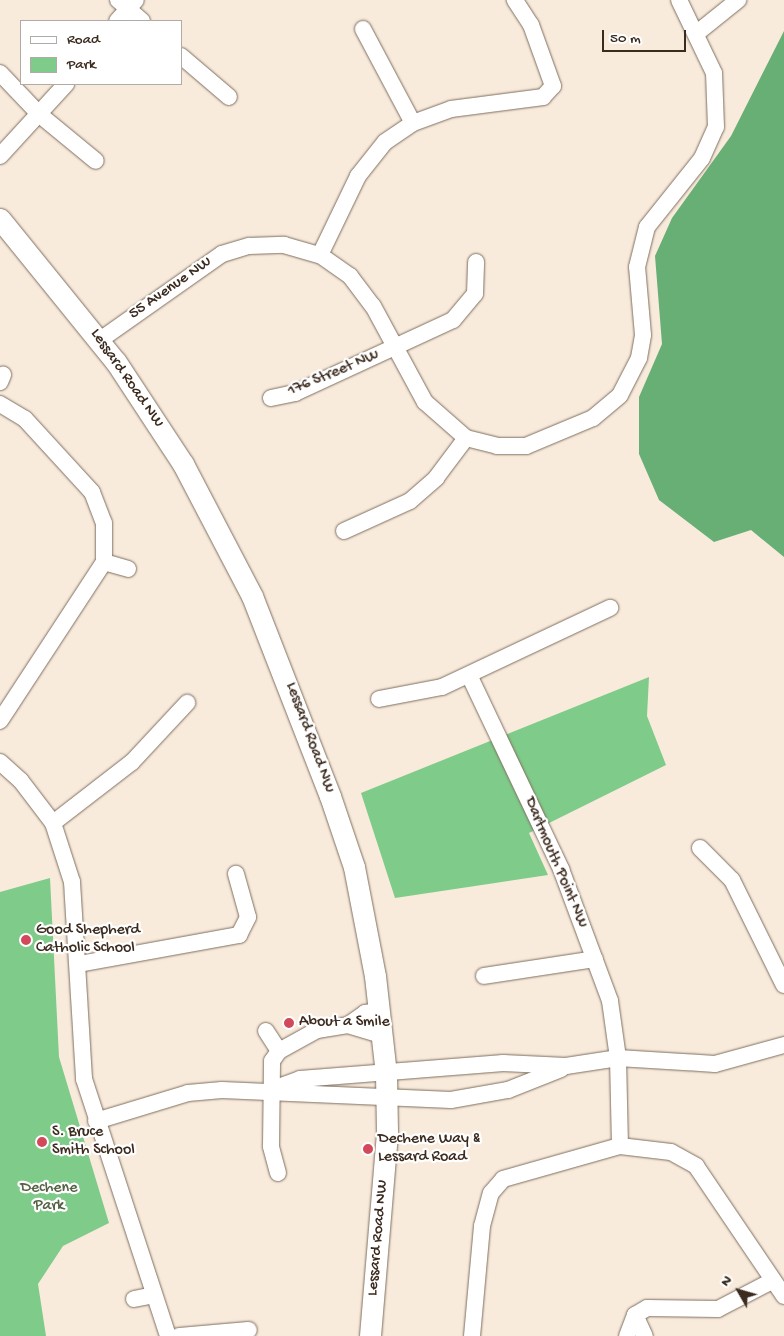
<!DOCTYPE html>
<style>
body{margin:0}
#map{position:relative;width:784px;height:1336px;overflow:hidden;background:#f9ebdb;font-family:"Gochi Hand",sans-serif}
div>[style]{position:absolute}
[style*='--x']{left:calc(var(--x)*1px);top:calc(var(--y)*1px);width:calc(var(--w)*1px);rotate:calc(var(--a)*1deg)}
.green>*{inset:0;background:#7fcb89}
.forest>*{inset:0;background:#67af75}
.roads{filter:drop-shadow(0 0 1px #7e6e60) drop-shadow(0 0 1px #7e6e60)}
.minor>*{height:16px;margin:-8px;padding:0 8px;transform-origin:8px;border-radius:8px;background:#fff}
.major>*{height:21px;margin:-10.5px;padding:0 10.5px;transform-origin:10.5px;border-radius:10.5px;background:#fff}
.dots>*{width:14px;height:14px;translate:-50% -50%;box-sizing:border-box;border:2px solid #fff;border-radius:50%}
span{translate:-50% -50%;white-space:nowrap;text-align:center;line-height:1.15;-webkit-text-stroke:4.5px #fff;paint-order:stroke}
.street-label{font-size:16px;color:#3b2a1e}
.poi-label{font-size:16px;color:#3b2a1e}
.left{translate:0 -50%;text-align:left}
.park-label{font-size:16px;color:#536243}
.legend{position:absolute;left:20px;top:20px;width:162px;height:65px;box-sizing:border-box;background:#fff;border:1px solid #b1aaa5;margin:0;padding:6px 9px;list-style:none;font-size:15px;color:#3b2a1e}
.legend li{display:flex;align-items:center;gap:10px;height:25px}
.legend b{width:25px;border:1px solid #b1aaa5}
.north{position:absolute;left:714px;top:1266px;width:50px;height:50px;-webkit-text-stroke:4px #fff;paint-order:stroke;rotate:308deg;font-size:14px;font-weight:700;line-height:20px;text-align:center;color:#3b2a1e}
.north::after{content:'';display:block;margin:auto;width:18px;height:22px;background:#3b2a1e;clip-path:polygon(50% 0,100% 100%,50% 72%,0 100%)}
.scale{position:absolute;left:602px;top:30px;width:84px;height:22px;box-sizing:border-box;border:2px solid #3b2a1e;border-top:0;padding-left:6px;font-size:15px;line-height:18px;white-space:nowrap;color:#3b2a1e;-webkit-text-stroke:4px #fff;paint-order:stroke}
</style>
<div id="map">
<div class="green">
<div style="clip-path:polygon(649px 677px,647px 716px,666px 765px,529px 833px,548px 875px,395px 898px,361px 793px)"></div>
<div style="clip-path:polygon(50px 878px,59px 1057px,109px 1223px,63px 1246px,38px 1284px,46px 1336px,0 1336px,0 892px)"></div>
</div>
<div class="forest">
<div style="clip-path:polygon(784px 31px,784px 557px,751px 530px,714px 542px,659px 500px,639px 454px,639px 397px,662px 344px,655px 256px,672px 218px,731px 136px)"></div>
</div>
<div class="roads">
<div class="minor">
<div style="--x:118;--y:0;--w:32;--a:41"></div>
<div style="--x:117;--y:21;--w:28;--a:-48"></div>
<div style="--x:363;--y:29;--w:106;--a:62"></div>
<div style="--x:697;--y:33;--w:53;--a:-38.8"></div>
<div style="--x:181;--y:56;--w:63;--a:40.5"></div>
<div style="--x:0;--y:73;--w:58;--a:46.4"></div>
<div style="--x:40;--y:115;--w:72;--a:39.4"></div>
<div style="--x:0;--y:156;--w:98;--a:-47.5"></div>
<div style="--x:320;--y:255;--w:88;--a:-64.3"></div>
<div style="--x:358;--y:176;--w:43;--a:-51.5"></div>
<div style="--x:385;--y:142;--w:34;--a:-34"></div>
<div style="--x:413;--y:123;--w:40;--a:-20.2"></div>
<div style="--x:451;--y:109;--w:93;--a:-7.4"></div>
<div style="--x:543;--y:97;--w:15;--a:-48"></div>
<div style="--x:553;--y:86;--w:65;--a:-109.8"></div>
<div style="--x:531;--y:25;--w:30;--a:-123"></div>
<div style="--x:100;--y:340;--w:149;--a:-35.2"></div>
<div style="--x:222;--y:254;--w:28;--a:-17"></div>
<div style="--x:249;--y:246;--w:35;--a:-2"></div>
<div style="--x:284;--y:245;--w:37;--a:16"></div>
<div style="--x:320;--y:255;--w:37;--a:35"></div>
<div style="--x:350;--y:276;--w:38;--a:53"></div>
<div style="--x:373;--y:306;--w:109;--a:61.6"></div>
<div style="--x:425;--y:402;--w:55;--a:41.3"></div>
<div style="--x:466;--y:438;--w:32;--a:14"></div>
<div style="--x:497;--y:446;--w:29;--a:0"></div>
<div style="--x:526;--y:446;--w:73;--a:-22.7"></div>
<div style="--x:593;--y:418;--w:35;--a:-40"></div>
<div style="--x:620;--y:395;--w:42;--a:-62.8"></div>
<div style="--x:639;--y:358;--w:23;--a:-80"></div>
<div style="--x:643;--y:335;--w:68;--a:-95"></div>
<div style="--x:637;--y:267;--w:41;--a:-76"></div>
<div style="--x:647;--y:227;--w:88;--a:-51.4"></div>
<div style="--x:702;--y:158;--w:34;--a:-66"></div>
<div style="--x:716;--y:127;--w:54;--a:-92.1"></div>
<div style="--x:714;--y:73;--w:81;--a:-115.6"></div>
<div style="--x:0;--y:382;--w:8;--a:-67"></div>
<div style="--x:271;--y:398;--w:25;--a:-12"></div>
<div style="--x:295;--y:393;--w:174;--a:-24.8"></div>
<div style="--x:453;--y:320;--w:34;--a:-50"></div>
<div style="--x:475;--y:294;--w:32;--a:-88"></div>
<div style="--x:0;--y:404;--w:29;--a:31"></div>
<div style="--x:25;--y:419;--w:99;--a:47.5"></div>
<div style="--x:92;--y:492;--w:33;--a:69"></div>
<div style="--x:104;--y:523;--w:39;--a:90"></div>
<div style="--x:104;--y:562;--w:190;--a:123.2"></div>
<div style="--x:344;--y:531;--w:72;--a:-24.4"></div>
<div style="--x:410;--y:501;--w:35;--a:-41"></div>
<div style="--x:436;--y:478;--w:50;--a:-53.1"></div>
<div style="--x:104;--y:562;--w:25;--a:16"></div>
<div style="--x:469;--y:675;--w:215;--a:64.6"></div>
<div style="--x:561;--y:869;--w:141;--a:69.6"></div>
<div style="--x:610;--y:1001;--w:58;--a:82"></div>
<div style="--x:618;--y:1058;--w:88;--a:88.7"></div>
<div style="--x:379;--y:699;--w:64;--a:-10.8"></div>
<div style="--x:442;--y:687;--w:186;--a:-25.2"></div>
<div style="--x:0;--y:762;--w:28;--a:42"></div>
<div style="--x:21;--y:781;--w:53;--a:52.7"></div>
<div style="--x:53;--y:823;--w:62;--a:72.1"></div>
<div style="--x:72;--y:882;--w:197;--a:86.5"></div>
<div style="--x:84;--y:1079;--w:270;--a:71.9"></div>
<div style="--x:53;--y:823;--w:100;--a:-37.7"></div>
<div style="--x:132;--y:762;--w:81;--a:-47"></div>
<div style="--x:700;--y:848;--w:45;--a:45"></div>
<div style="--x:732;--y:880;--w:117;--a:63.7"></div>
<div style="--x:79;--y:964;--w:163;--a:-10.3"></div>
<div style="--x:239;--y:935;--w:20;--a:-63"></div>
<div style="--x:248;--y:917;--w:45;--a:-105.6"></div>
<div style="--x:484;--y:976;--w:112;--a:-8.7"></div>
<div style="--x:348;--y:1025;--w:34;--a:17"></div>
<div style="--x:266;--y:1031;--w:24;--a:57"></div>
<div style="--x:273;--y:1089;--w:29;--a:-20"></div>
<div style="--x:300;--y:1079;--w:204;--a:-4.5"></div>
<div style="--x:503;--y:1063;--w:63;--a:2.7"></div>
<div style="--x:566;--y:1066;--w:53;--a:-8.7"></div>
<div style="--x:618;--y:1058;--w:97;--a:3.5"></div>
<div style="--x:715;--y:1064;--w:72;--a:-15.4"></div>
<div style="--x:96;--y:1121;--w:96;--a:-16.9"></div>
<div style="--x:188;--y:1093;--w:34;--a:-5"></div>
<div style="--x:222;--y:1090;--w:229;--a:2.5"></div>
<div style="--x:451;--y:1100;--w:58;--a:-10"></div>
<div style="--x:508;--y:1090;--w:57;--a:-21.6"></div>
<div style="--x:278;--y:1173;--w:28;--a:-105"></div>
<div style="--x:271;--y:1146;--w:85;--a:-89.3"></div>
<div style="--x:272;--y:1061;--w:12;--a:-55"></div>
<div style="--x:279;--y:1051;--w:43;--a:-28.9"></div>
<div style="--x:317;--y:1030;--w:31;--a:-9"></div>
<div style="--x:348;--y:1025;--w:21;--a:-35"></div>
<div style="--x:365;--y:1013;--w:14;--a:-8"></div>
<div style="--x:134;--y:1299;--w:20;--a:-11"></div>
<div style="--x:635;--y:1315;--w:23;--a:65"></div>
<div style="--x:179;--y:1336;--w:70;--a:-4.9"></div>
<div style="--x:472;--y:1336;--w:110;--a:-84.8"></div>
<div style="--x:482;--y:1226;--w:34;--a:-75"></div>
<div style="--x:491;--y:1193;--w:18;--a:-49"></div>
<div style="--x:503;--y:1179;--w:122;--a:-15.8"></div>
<div style="--x:620;--y:1146;--w:51;--a:6.7"></div>
<div style="--x:671;--y:1152;--w:29;--a:29"></div>
<div style="--x:696;--y:1166;--w:157;--a:55.9"></div>
<div style="--x:627;--y:1336;--w:22;--a:-69"></div>
<div style="--x:635;--y:1315;--w:14;--a:-30"></div>
<div style="--x:647;--y:1308;--w:71;--a:0.8"></div>
<div style="--x:718;--y:1309;--w:61;--a:-27.4"></div>
</div>
<div class="major">
<div style="--x:0;--y:219;--w:184;--a:51"></div>
<div style="--x:116;--y:362;--w:122;--a:56.7"></div>
<div style="--x:183;--y:464;--w:149;--a:62.4"></div>
<div style="--x:252;--y:596;--w:215;--a:68.7"></div>
<div style="--x:330;--y:796;--w:75;--a:71.3"></div>
<div style="--x:354;--y:867;--w:111;--a:79.1"></div>
<div style="--x:375;--y:976;--w:99;--a:83.6"></div>
<div style="--x:386;--y:1074;--w:59;--a:89"></div>
<div style="--x:387;--y:1133;--w:204;--a:94.8"></div>
</div>
</div>
<div class="dots">
<div style="left:26px;top:940px;background:#d1495b"></div>
<div style="left:289px;top:1023px;background:#d1495b"></div>
<div style="left:42px;top:1142px;background:#d1495b"></div>
<div style="left:368px;top:1149px;background:#d1495b"></div>
</div>
<div class="street-label">
<span style="left:171px;top:289px;rotate:-35deg">55 Avenue NW</span>
<span style="left:334px;top:374px;rotate:-23deg">176 Street NW</span>
<span style="left:126px;top:379px;rotate:55deg">Lessard Road NW</span>
<span style="left:309px;top:738px;rotate:70deg">Lessard Road NW</span>
<span style="left:555px;top:863px;rotate:67deg">Dartmouth Point NW</span>
<span style="left:379px;top:1238px;rotate:-85deg">Lessard Road NW</span>
</div>
<div class="poi-label">
<span class="left" style="left:36px;top:940px">Good Shepherd<br>Catholic School</span>
<span class="left" style="left:299px;top:1023px">About a Smile</span>
<span class="left" style="left:52px;top:1142px">S. Bruce<br>Smith School</span>
<span class="left" style="left:378px;top:1149px">Dechene Way &amp;<br>Lessard Road</span>
</div>
<div class="park-label">
<span style="left:49px;top:1198px">Dechene<br>Park</span>
</div>
<ul class="legend">
<li><b style="height:6px;background:#fff"></b>Road</li>
<li><b style="height:14px;background:#7fcb89"></b>Park</li>
</ul>
<div class="north">N</div>
<div class="scale">50 m</div>
</div>
